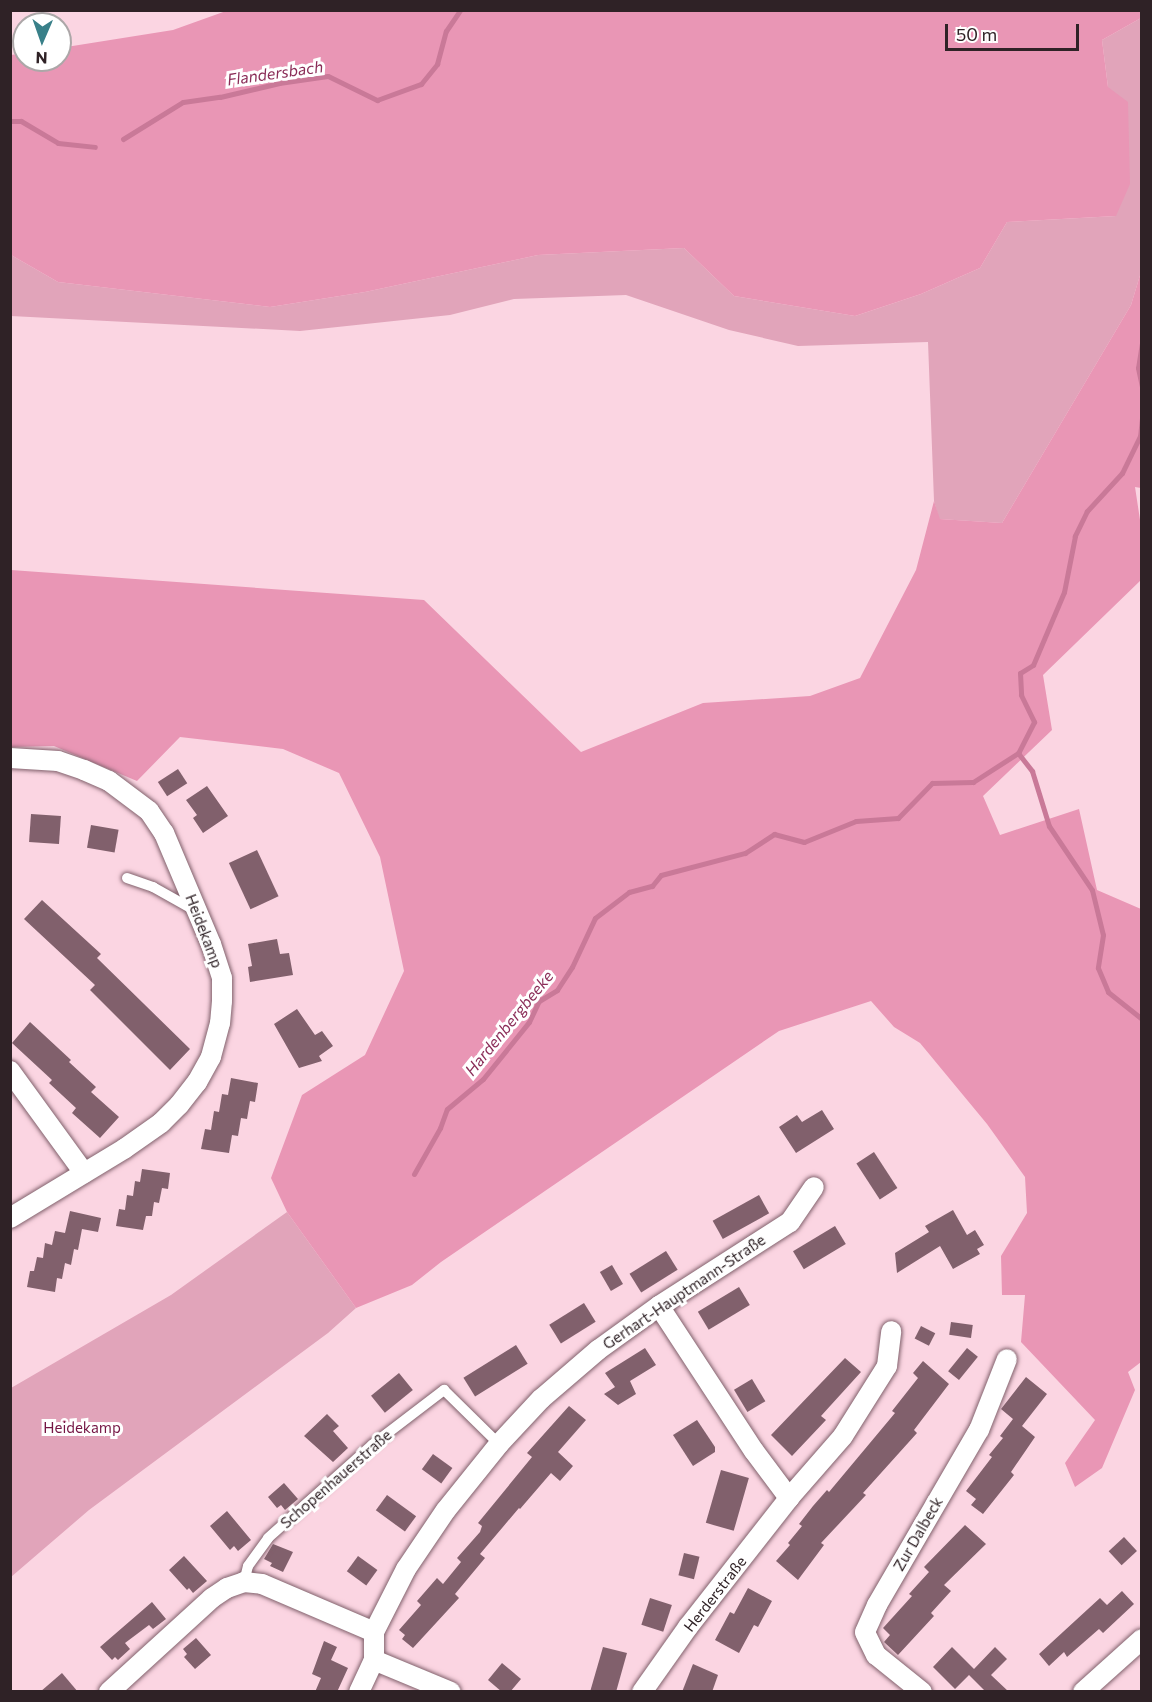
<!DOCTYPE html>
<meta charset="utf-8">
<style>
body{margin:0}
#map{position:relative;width:1152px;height:1702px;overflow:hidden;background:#fbd5e2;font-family:Commissioner,sans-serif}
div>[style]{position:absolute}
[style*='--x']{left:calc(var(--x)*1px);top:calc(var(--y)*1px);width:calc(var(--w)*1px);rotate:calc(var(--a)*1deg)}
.green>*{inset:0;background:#e1a4ba}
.forest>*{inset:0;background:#e996b5}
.stream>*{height:5px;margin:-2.5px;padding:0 2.5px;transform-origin:2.5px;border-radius:2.5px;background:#c97998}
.building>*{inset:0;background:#81606c;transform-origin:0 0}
.roads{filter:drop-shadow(0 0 2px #81616c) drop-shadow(0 0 2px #81616c)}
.lane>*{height:10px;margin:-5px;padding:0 5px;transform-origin:5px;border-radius:5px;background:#fff}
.street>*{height:20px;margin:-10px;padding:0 10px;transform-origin:10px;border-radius:10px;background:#fff}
span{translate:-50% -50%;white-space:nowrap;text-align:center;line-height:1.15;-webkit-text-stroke:6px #fff;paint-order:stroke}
.street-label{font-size:15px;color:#2f2226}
.park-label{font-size:15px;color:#741544}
.water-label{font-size:16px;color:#8a2c57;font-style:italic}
.frame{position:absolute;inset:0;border:12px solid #2f2226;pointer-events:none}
.north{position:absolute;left:12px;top:12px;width:60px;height:60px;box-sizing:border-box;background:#fff;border:2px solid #aca7a8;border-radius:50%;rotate:182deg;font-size:16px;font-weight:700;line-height:24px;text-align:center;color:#2f2226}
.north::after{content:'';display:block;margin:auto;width:21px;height:27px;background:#398089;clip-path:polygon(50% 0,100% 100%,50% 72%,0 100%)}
.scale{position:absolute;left:945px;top:24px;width:134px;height:27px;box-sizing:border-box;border:3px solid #2f2226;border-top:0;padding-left:8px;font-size:18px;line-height:21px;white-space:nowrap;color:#2f2226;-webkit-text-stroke:4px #fff;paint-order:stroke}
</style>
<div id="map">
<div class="green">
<div style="clip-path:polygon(1141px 18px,1141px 272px,1131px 305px,1002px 523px,939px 519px,934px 501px,928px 342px,798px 346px,729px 330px,626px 295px,514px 299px,450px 315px,300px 331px,11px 316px,11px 255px,58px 282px,270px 307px,365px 292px,538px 255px,684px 248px,734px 296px,855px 316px,921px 294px,980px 268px,1007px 222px,1116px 216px,1108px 87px,1102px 40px)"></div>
<div style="clip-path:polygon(287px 1212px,356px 1308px,328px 1333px,89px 1510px,11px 1577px,11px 1388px,171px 1295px)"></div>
</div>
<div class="forest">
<div style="clip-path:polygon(226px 11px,1141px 11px,1141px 18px,1102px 40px,1108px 87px,1128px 102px,1130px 184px,1116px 216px,1007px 222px,980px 268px,921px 294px,855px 316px,734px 296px,684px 248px,538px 255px,365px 292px,270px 307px,58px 282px,11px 255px,11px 55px,24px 53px,24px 60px,60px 60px,60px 48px,173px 30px)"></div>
<div style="clip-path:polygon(1141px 272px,1141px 488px,1135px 487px,1142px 533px,1141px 580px,1043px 675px,1052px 730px,983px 796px,1000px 835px,1079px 809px,1097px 890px,1141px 909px,1141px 1362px,1128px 1372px,1135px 1390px,1102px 1468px,1075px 1487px,1065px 1463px,1095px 1420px,1021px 1342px,1025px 1295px,1002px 1295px,1001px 1256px,1027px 1213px,1025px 1177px,987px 1124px,920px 1043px,894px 1027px,871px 1001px,779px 1031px,441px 1262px,412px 1285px,356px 1308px,287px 1212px,271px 1178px,302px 1095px,365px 1055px,404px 971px,380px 857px,339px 773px,283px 749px,180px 737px,137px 781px,54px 746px,11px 747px,11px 570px,424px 600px,581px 752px,703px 703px,810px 696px,860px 678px,916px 570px,934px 501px,940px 519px,1002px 523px,1131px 305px)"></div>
</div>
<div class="stream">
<div style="--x:10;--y:121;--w:11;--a:0"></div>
<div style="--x:21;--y:121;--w:43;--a:30.7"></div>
<div style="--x:58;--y:143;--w:37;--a:6"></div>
<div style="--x:123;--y:139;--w:70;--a:-31.7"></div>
<div style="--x:183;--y:102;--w:37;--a:-8"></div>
<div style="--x:220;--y:97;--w:61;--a:-13.3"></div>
<div style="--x:279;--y:83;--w:49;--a:-8.1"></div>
<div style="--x:328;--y:76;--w:55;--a:26.1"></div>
<div style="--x:377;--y:100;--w:47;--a:-20"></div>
<div style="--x:421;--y:84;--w:26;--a:-51"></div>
<div style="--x:437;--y:64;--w:34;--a:-75"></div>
<div style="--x:446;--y:31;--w:25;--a:-56"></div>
<div style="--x:1142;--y:343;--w:25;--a:99"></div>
<div style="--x:1138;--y:368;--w:19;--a:78"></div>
<div style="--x:1142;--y:418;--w:18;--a:96"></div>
<div style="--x:1140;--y:436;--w:41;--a:115.9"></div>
<div style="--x:1122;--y:473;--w:52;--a:132.6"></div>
<div style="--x:1087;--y:511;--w:28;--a:116"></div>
<div style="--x:1075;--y:536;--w:57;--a:101.1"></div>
<div style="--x:1064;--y:592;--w:79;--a:113"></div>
<div style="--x:1033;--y:665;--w:15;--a:148"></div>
<div style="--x:1020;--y:673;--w:22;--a:87"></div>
<div style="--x:1021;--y:695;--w:30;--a:64"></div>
<div style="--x:1034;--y:722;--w:35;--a:117"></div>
<div style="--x:1018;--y:753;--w:23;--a:52"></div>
<div style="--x:1032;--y:771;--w:58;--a:72.8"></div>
<div style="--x:1049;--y:826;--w:77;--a:56.1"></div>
<div style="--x:1092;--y:890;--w:46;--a:76.3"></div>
<div style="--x:1103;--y:935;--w:33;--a:99"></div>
<div style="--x:1098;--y:968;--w:26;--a:67"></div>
<div style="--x:1108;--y:992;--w:43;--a:38.5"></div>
<div style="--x:414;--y:1174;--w:53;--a:-60.5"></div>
<div style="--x:440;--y:1128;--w:20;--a:-70"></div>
<div style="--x:447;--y:1109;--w:47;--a:-39.8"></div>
<div style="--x:483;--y:1079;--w:73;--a:-51.1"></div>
<div style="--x:529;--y:1022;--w:23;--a:-65"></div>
<div style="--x:539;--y:1001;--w:21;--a:-31"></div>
<div style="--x:557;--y:990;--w:27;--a:-57"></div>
<div style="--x:572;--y:967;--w:54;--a:-64.9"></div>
<div style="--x:595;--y:918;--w:43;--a:-37.4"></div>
<div style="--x:629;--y:892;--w:24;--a:-15"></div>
<div style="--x:652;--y:886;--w:14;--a:-51"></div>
<div style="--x:661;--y:875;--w:87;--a:-14.7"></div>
<div style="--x:745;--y:853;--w:35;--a:-33"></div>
<div style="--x:774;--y:834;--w:31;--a:15"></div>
<div style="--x:804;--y:842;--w:56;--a:-22"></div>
<div style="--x:856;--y:821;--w:42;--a:-4.1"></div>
<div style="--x:898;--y:818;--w:49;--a:-45.8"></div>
<div style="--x:932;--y:783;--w:41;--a:-1.4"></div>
<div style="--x:973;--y:782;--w:54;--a:-32.8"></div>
</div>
<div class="building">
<div style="left:178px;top:769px;width:17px;height:24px;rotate:57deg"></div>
<div style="clip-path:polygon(207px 786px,228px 816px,203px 833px,193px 818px,197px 815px,186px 800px)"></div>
<div style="left:31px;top:814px;width:30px;height:28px;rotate:4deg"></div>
<div style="left:91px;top:825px;width:28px;height:23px;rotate:10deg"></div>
<div style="left:257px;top:850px;width:51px;height:31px;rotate:65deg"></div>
<div style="clip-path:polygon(42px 900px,101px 954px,97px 958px,190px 1049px,170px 1070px,90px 990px,95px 985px,24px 919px)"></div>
<div style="clip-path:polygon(277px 939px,280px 954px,289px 953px,293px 975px,250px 982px,248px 967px,252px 966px,248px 944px)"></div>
<div style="clip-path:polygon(297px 1009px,315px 1035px,322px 1031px,333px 1046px,319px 1056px,322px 1061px,299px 1068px,274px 1024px)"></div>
<div style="clip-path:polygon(30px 1022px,71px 1060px,69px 1062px,96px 1087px,91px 1092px,119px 1117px,100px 1138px,72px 1113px,76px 1108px,49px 1083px,52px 1080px,12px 1043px)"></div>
<div style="clip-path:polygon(231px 1078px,258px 1083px,255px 1102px,250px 1101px,247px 1119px,241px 1118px,238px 1136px,232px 1135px,229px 1153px,201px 1149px,205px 1129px,211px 1130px,214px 1111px,219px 1112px,222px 1094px,228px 1095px)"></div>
<div style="clip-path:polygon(822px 1110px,834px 1129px,796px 1153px,779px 1127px,797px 1115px,802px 1122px)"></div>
<div style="left:874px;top:1152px;width:43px;height:21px;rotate:57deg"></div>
<div style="clip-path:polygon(142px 1169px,170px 1173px,168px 1189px,162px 1188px,159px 1203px,154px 1202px,152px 1216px,146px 1216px,143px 1230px,116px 1226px,119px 1209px,125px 1210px,127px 1195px,133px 1196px,135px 1181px,140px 1182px)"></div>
<div style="left:759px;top:1195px;width:21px;height:53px;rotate:61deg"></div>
<div style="clip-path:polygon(953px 1210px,967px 1235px,975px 1230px,984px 1245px,977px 1249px,980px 1254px,953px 1269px,940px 1246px,897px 1273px,895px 1253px,929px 1232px,925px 1226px)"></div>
<div style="clip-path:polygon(70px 1211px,101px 1218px,98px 1232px,82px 1229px,78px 1250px,74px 1249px,71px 1265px,65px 1263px,62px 1279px,57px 1278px,55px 1292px,27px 1287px,30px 1271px,34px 1271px,37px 1257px,43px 1258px,45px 1243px,52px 1245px,55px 1231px,65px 1233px)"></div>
<div style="left:835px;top:1226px;width:21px;height:49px;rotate:59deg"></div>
<div style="left:666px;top:1251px;width:22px;height:43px;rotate:58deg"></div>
<div style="left:612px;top:1265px;width:22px;height:14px;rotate:60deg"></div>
<div style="left:739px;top:1287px;width:21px;height:48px;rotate:59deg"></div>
<div style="left:584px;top:1303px;width:22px;height:41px;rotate:58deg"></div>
<div style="left:951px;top:1322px;width:22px;height:13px;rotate:8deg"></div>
<div style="left:921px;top:1326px;width:16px;height:14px;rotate:27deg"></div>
<div style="left:516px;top:1345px;width:22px;height:62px;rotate:58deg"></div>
<div style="clip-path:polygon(645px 1348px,656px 1365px,630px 1381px,636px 1394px,618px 1405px,604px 1394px,615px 1387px,605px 1373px)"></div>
<div style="left:967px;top:1348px;width:14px;height:30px;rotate:39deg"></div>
<div style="clip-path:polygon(845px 1358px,861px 1372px,821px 1416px,826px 1420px,792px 1456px,771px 1435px)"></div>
<div style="clip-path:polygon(923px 1361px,949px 1384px,914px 1430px,917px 1433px,863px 1493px,866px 1495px,821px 1543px,824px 1545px,798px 1580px,776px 1561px,790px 1545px,788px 1543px,802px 1526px,799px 1524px,813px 1506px,827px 1490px,829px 1492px,895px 1413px,892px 1411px,918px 1378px,913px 1373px)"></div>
<div style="left:399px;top:1373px;width:22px;height:36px;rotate:51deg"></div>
<div style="clip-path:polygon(1026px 1377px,1047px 1394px,1022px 1426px,1035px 1437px,1011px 1472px,1014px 1475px,983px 1514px,971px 1505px,976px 1499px,966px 1491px,992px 1457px,989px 1455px,1003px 1438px,1000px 1436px,1013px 1419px,1001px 1409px)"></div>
<div style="left:752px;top:1379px;width:26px;height:21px;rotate:59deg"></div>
<div style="clip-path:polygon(569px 1406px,586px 1420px,558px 1452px,573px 1466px,560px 1481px,551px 1473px,520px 1509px,519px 1508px,480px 1554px,485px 1558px,455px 1594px,459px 1598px,413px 1648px,402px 1639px,405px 1635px,399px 1630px,421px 1605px,417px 1601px,437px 1578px,443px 1584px,461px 1562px,457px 1558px,480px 1532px,482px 1526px,478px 1523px,532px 1457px,527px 1453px)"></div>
<div style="clip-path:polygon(327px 1414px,339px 1426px,333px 1431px,348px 1448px,333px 1462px,304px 1436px)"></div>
<div style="clip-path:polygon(697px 1420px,715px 1447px,715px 1452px,693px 1466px,673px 1435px)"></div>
<div style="left:433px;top:1454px;width:24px;height:19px;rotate:36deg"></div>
<div style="left:721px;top:1470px;width:29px;height:55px;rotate:16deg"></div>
<div style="clip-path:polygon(284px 1483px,298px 1499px,285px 1510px,281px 1505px,277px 1508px,268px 1497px)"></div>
<div style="left:387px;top:1495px;width:36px;height:19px;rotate:36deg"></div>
<div style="clip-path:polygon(227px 1511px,251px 1540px,238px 1551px,234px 1546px,230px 1550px,210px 1526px)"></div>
<div style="clip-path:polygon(965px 1525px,986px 1544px,944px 1585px,951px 1591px,931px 1613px,934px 1616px,898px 1655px,884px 1642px,890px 1635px,883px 1628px,912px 1596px,909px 1594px,929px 1572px,924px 1567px)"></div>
<div style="left:1124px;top:1537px;width:19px;height:21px;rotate:47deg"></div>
<div style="clip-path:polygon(273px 1544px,293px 1552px,283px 1572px,270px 1566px,272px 1563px,264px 1559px)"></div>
<div style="left:684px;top:1553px;width:16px;height:23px;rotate:14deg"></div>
<div style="clip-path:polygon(184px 1556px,207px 1581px,193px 1593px,189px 1588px,187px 1590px,169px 1570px)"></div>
<div style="left:358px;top:1556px;width:24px;height:19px;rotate:36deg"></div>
<div style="clip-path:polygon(748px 1588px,772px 1601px,758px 1627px,754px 1625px,739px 1653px,715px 1640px,730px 1612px,734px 1614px)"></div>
<div style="clip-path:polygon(1122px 1591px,1134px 1604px,1103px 1633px,1099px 1629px,1067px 1657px,1064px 1652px,1049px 1666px,1039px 1654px,1100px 1598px,1107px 1605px)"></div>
<div style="left:650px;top:1598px;width:23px;height:28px;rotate:18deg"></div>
<div style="clip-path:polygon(152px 1602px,166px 1619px,153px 1629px,149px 1625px,125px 1643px,130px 1649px,118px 1660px,115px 1657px,112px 1660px,100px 1647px)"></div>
<div style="clip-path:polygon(196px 1638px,211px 1655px,195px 1669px,184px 1657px,187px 1654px,183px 1649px)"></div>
<div style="clip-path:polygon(324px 1641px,337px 1647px,331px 1660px,348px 1668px,337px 1692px,315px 1692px,321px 1678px,312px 1674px)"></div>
<div style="clip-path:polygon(603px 1647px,627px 1653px,616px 1692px,590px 1692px)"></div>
<div style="clip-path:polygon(952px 1647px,974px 1669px,995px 1647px,1007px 1659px,991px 1675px,1009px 1692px,986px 1692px,969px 1675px,955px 1689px,933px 1667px)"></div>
<div style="clip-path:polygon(502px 1663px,521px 1679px,510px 1692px,502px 1692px,488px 1680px)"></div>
<div style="clip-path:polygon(693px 1664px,718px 1675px,712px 1692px,682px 1692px)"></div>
<div style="clip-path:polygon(62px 1673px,78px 1692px,40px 1692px)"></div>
</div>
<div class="roads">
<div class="lane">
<div style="--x:127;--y:878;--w:28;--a:19"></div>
<div style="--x:153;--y:887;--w:47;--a:29.3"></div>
<div style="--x:244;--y:1582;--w:16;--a:-76"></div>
<div style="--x:248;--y:1566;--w:34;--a:-54"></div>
<div style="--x:268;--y:1538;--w:140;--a:-41.8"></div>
<div style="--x:372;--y:1445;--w:91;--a:-37.4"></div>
<div style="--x:444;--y:1390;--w:77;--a:44.5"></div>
</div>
<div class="street">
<div style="--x:10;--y:758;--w:48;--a:3.6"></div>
<div style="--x:58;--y:761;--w:28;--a:19"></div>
<div style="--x:84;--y:770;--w:27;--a:24"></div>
<div style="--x:109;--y:781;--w:50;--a:36.9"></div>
<div style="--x:149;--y:811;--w:27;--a:56"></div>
<div style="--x:164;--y:833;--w:121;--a:67.1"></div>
<div style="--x:211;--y:944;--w:36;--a:72"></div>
<div style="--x:222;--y:978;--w:23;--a:90"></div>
<div style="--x:222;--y:1001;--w:22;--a:95"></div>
<div style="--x:220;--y:1023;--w:35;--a:105"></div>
<div style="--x:211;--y:1057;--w:29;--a:119"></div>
<div style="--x:197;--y:1082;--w:29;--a:128"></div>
<div style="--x:179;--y:1105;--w:25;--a:135"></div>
<div style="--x:161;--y:1123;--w:45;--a:144.9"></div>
<div style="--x:124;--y:1149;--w:133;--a:148.8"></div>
<div style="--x:10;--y:1071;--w:126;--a:54"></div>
<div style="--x:659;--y:1306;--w:173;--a:56.8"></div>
<div style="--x:754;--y:1451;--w:59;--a:53.3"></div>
<div style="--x:374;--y:1660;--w:83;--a:22.6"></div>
<div style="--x:109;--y:1692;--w:139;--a:-42.4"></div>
<div style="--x:212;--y:1598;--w:18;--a:-34"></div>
<div style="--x:227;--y:1588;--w:18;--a:-19"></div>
<div style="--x:244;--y:1582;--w:18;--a:6"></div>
<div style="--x:262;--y:1584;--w:122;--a:23.2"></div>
<div style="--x:359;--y:1692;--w:35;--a:-65"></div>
<div style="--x:374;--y:1660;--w:28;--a:-90"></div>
<div style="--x:374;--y:1632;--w:71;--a:-63.1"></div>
<div style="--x:406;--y:1569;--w:71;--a:-55.9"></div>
<div style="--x:446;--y:1510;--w:85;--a:-51.2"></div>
<div style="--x:499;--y:1444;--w:62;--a:-47"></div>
<div style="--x:541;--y:1399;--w:75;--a:-40.7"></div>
<div style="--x:598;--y:1350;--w:75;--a:-35.8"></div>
<div style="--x:659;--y:1306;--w:156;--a:-32.7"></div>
<div style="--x:790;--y:1222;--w:42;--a:-55.6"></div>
<div style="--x:642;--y:1692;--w:80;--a:-54.7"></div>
<div style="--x:688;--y:1627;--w:164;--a:-51.9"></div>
<div style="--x:789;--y:1498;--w:82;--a:-48.9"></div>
<div style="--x:843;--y:1436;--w:83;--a:-57.8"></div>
<div style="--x:887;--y:1366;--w:35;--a:-83"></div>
<div style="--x:922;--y:1692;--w:59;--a:-141.2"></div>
<div style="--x:876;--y:1655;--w:25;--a:-116"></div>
<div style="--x:865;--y:1632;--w:30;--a:-66"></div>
<div style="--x:877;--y:1605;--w:203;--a:-59.8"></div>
<div style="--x:979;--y:1430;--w:76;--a:-68.5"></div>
<div style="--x:1083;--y:1692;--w:79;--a:-41.9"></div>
</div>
</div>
<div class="street-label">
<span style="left:204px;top:931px;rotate:69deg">Heidekamp</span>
<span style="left:684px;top:1292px;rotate:-34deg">Gerhart-Hauptmann-Straße</span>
<span style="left:336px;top:1479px;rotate:-41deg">Schopenhauerstraße</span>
<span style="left:918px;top:1534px;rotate:-60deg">Zur Dalbeck</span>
<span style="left:715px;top:1594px;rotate:-52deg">Herderstraße</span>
</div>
<div class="park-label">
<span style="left:82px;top:1428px">Heidekamp</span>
</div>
<div class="water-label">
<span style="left:275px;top:73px;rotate:-8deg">Flandersbach</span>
<span style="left:509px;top:1023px;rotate:-51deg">Hardenbergbeeke</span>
</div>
<div class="frame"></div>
<div class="north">N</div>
<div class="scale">50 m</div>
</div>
